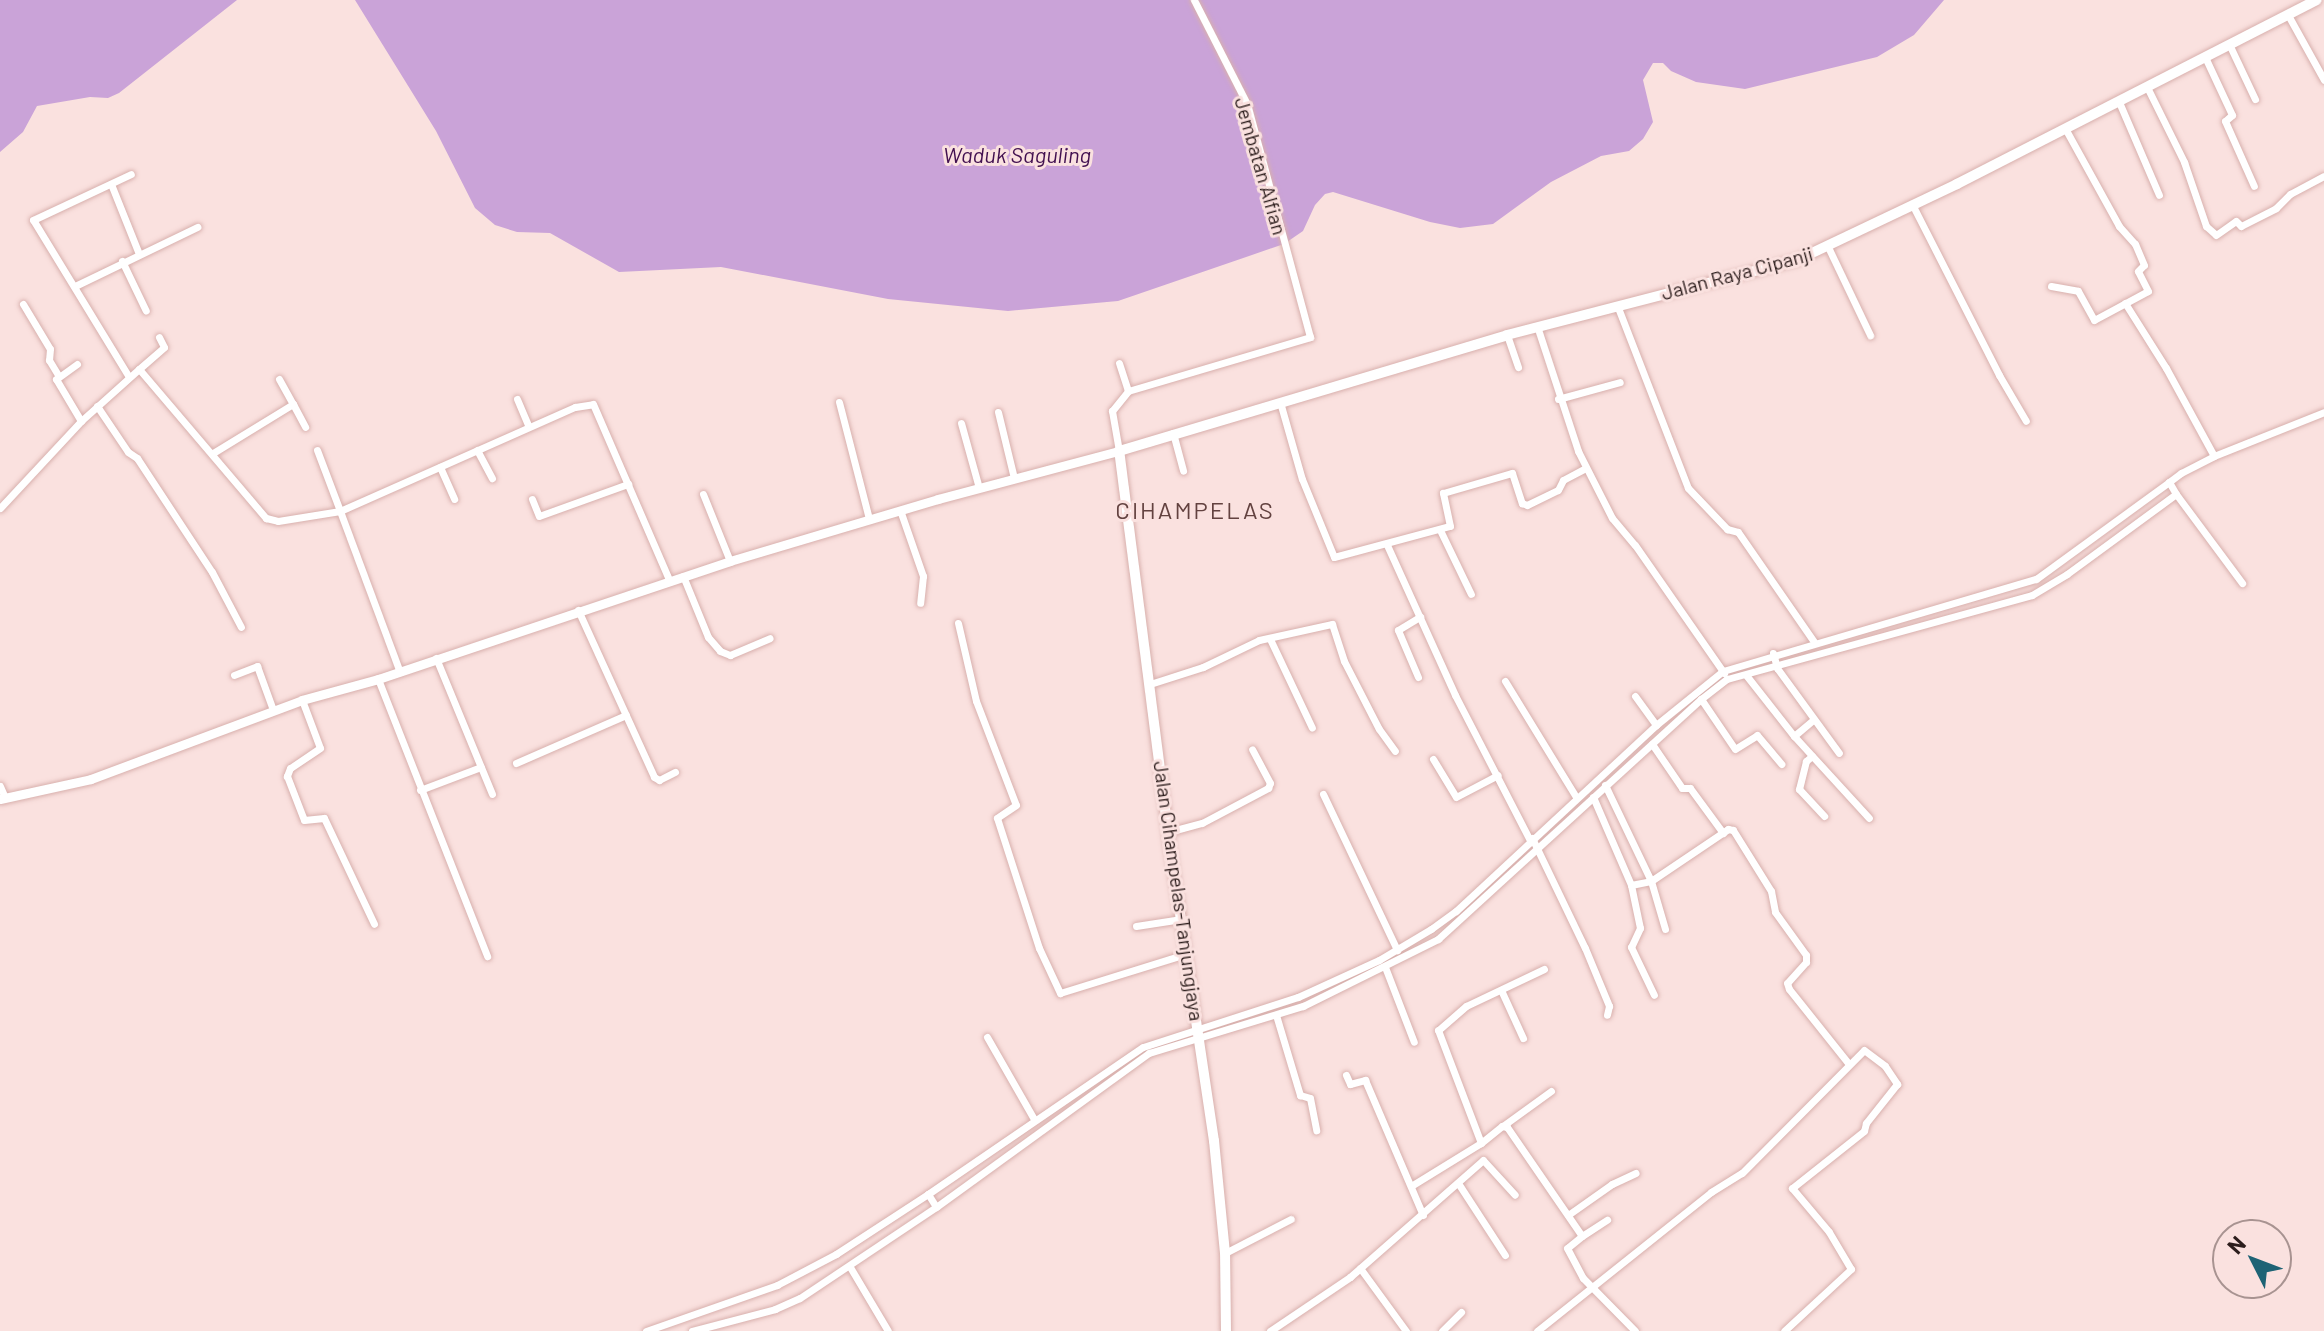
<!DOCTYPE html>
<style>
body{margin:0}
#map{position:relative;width:2324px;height:1331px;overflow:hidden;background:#fae1df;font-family:Barlow,sans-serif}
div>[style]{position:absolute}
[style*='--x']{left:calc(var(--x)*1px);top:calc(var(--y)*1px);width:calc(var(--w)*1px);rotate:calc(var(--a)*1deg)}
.water>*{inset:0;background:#caa3d8}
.roads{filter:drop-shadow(0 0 2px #d8b0ad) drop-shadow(0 0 2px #d8b0ad)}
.minor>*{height:7px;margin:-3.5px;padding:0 3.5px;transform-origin:3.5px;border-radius:3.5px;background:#fff}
.tertiary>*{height:9px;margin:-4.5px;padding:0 4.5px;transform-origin:4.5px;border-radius:4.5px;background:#fff}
.secondary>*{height:10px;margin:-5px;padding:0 5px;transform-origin:5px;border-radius:5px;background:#fff}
span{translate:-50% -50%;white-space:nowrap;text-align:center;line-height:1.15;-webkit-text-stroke:6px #fae1df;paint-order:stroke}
.street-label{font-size:20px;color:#2c1d1c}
.water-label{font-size:22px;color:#421050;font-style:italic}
.quarter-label{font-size:24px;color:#634240;letter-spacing:2px}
.north{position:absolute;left:2212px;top:1219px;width:80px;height:80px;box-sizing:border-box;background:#fae1df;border:2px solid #a89391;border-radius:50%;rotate:312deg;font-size:22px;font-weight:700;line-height:32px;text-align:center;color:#2c1d1c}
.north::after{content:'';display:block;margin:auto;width:28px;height:36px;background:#1e6375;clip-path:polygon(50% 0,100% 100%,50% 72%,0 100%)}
</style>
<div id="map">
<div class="water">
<div style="clip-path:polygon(0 0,237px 0,119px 93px,108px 98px,90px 97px,37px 106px,23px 132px,0 152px)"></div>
<div style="clip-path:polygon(355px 0,1944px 0,1914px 35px,1877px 57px,1745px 89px,1696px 82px,1671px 71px,1663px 63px,1653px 63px,1643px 80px,1653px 122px,1643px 139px,1629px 151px,1601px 156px,1551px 182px,1493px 224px,1460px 228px,1430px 222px,1333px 192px,1325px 194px,1315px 205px,1303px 231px,1284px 244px,1118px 301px,1008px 311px,888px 299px,721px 267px,619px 272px,550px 233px,517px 232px,495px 225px,475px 208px,436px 131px)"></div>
</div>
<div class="roads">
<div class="minor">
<div style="--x:2288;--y:15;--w:74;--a:61"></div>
<div style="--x:2229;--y:44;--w:61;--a:64.7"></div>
<div style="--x:2205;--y:57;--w:64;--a:65"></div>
<div style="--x:2232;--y:115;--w:9;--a:139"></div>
<div style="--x:2225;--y:121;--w:71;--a:66"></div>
<div style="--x:2147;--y:87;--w:84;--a:63.7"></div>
<div style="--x:2184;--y:162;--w:68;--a:71"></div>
<div style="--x:2206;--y:226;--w:13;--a:42"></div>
<div style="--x:2216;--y:235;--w:24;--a:-35"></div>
<div style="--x:2236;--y:221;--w:7;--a:45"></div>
<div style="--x:2241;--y:226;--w:39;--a:-27"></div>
<div style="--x:2276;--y:208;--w:20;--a:-45"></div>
<div style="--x:2290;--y:194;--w:38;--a:-28"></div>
<div style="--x:2119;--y:102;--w:101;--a:66.7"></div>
<div style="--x:111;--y:184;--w:75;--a:68.2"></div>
<div style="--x:1913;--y:206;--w:190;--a:63"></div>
<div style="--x:1999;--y:375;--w:53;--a:59.6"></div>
<div style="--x:1828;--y:247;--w:98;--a:64.5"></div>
<div style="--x:122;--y:261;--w:55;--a:64.4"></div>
<div style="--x:75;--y:286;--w:136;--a:-25.8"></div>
<div style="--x:2051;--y:286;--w:27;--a:10"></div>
<div style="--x:2078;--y:291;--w:33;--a:61"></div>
<div style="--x:2094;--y:320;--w:61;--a:-28.2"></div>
<div style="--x:2148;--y:291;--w:22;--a:-117"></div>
<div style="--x:2138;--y:271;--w:8;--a:-45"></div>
<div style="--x:2144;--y:265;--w:23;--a:-113"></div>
<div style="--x:2135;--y:244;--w:24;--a:-132"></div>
<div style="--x:2119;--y:226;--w:112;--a:-118.9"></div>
<div style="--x:2125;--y:303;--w:77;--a:57.8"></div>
<div style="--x:2166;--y:368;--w:100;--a:61.4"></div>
<div style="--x:23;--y:304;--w:52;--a:59"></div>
<div style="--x:50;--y:349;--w:11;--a:95"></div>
<div style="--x:49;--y:360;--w:17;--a:59"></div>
<div style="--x:1617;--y:305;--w:196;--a:68.8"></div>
<div style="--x:1688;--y:488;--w:57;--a:46.4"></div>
<div style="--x:1727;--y:529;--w:11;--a:15"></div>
<div style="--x:1738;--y:532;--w:135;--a:55.3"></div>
<div style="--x:1537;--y:326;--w:132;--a:71.8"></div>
<div style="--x:1578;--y:451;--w:75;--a:63.1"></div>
<div style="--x:1612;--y:518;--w:35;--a:50"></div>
<div style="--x:1635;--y:545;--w:156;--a:55.2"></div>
<div style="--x:1507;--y:335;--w:34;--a:71"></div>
<div style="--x:1119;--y:363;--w:29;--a:72"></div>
<div style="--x:77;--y:364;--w:26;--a:144"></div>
<div style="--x:56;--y:379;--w:49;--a:59.2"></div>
<div style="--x:139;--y:369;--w:33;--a:-41"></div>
<div style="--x:164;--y:347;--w:11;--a:-117"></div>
<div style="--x:129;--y:377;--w:184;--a:-121.4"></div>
<div style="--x:33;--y:220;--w:108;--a:-25.1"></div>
<div style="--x:279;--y:379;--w:29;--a:61"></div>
<div style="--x:517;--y:399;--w:30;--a:67"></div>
<div style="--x:1558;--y:399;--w:64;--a:-15.3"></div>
<div style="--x:839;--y:402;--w:121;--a:75.6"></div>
<div style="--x:1280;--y:402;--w:80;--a:74.1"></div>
<div style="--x:1302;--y:479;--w:84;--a:67.7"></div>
<div style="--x:1334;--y:557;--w:120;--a:-15"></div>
<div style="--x:1450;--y:526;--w:34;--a:-102"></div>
<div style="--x:1443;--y:493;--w:72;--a:-16.2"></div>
<div style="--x:1512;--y:473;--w:32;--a:72"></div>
<div style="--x:1522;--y:503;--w:5;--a:22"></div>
<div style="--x:1527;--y:505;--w:34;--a:-26"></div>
<div style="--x:1558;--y:490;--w:11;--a:-63"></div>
<div style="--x:1563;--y:480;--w:26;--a:-28"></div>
<div style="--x:97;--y:406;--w:55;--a:56"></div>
<div style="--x:128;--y:452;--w:11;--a:34"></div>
<div style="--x:137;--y:458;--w:136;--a:56.7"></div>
<div style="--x:212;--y:572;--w:62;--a:62.2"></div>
<div style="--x:998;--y:412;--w:68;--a:76.4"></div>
<div style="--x:961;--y:423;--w:67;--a:74.5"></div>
<div style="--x:1173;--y:433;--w:39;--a:75"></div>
<div style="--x:317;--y:450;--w:65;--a:69.3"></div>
<div style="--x:340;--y:511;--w:257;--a:-23.9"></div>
<div style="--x:575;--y:407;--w:18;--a:-9"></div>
<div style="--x:593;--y:404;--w:192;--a:66.6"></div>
<div style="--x:477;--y:450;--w:32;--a:62"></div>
<div style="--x:1119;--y:451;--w:41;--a:-99.9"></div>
<div style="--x:1112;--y:411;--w:26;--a:-51"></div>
<div style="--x:1128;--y:391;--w:190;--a:-16.5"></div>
<div style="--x:1310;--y:337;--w:241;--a:-105.1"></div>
<div style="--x:1247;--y:104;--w:117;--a:-117"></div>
<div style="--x:213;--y:453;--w:94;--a:-31.5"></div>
<div style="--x:293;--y:404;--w:26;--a:62"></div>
<div style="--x:440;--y:467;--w:35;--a:66"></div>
<div style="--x:703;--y:494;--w:72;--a:68.1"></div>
<div style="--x:2176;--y:494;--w:111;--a:53.4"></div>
<div style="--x:532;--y:499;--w:18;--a:68"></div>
<div style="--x:539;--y:516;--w:95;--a:-19.8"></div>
<div style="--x:0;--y:508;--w:119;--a:-47"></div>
<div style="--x:81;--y:421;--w:78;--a:-41.9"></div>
<div style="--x:139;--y:369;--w:196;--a:49.6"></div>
<div style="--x:266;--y:518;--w:12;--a:14"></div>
<div style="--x:278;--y:521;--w:63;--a:-9.2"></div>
<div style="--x:340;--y:511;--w:172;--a:69.6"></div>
<div style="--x:900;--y:510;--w:70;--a:70.8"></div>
<div style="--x:923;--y:576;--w:27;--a:96"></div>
<div style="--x:1440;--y:530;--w:71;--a:64.2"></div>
<div style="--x:1387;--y:545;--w:165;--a:65.6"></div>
<div style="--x:1455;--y:695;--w:163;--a:62.7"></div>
<div style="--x:683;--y:576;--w:66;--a:67.7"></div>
<div style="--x:708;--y:637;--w:18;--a:49"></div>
<div style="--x:720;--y:651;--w:11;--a:22"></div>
<div style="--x:730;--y:655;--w:43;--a:-23"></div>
<div style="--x:578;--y:610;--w:183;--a:65.5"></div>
<div style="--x:654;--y:777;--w:6;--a:31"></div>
<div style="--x:659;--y:780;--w:18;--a:-27"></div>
<div style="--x:958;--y:623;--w:80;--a:77"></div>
<div style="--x:976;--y:701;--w:111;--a:69"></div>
<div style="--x:1016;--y:805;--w:23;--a:146"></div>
<div style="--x:997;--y:818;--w:137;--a:72.1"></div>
<div style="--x:1039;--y:948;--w:50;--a:65"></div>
<div style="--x:1060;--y:993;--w:132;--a:-17.2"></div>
<div style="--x:1270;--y:639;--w:98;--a:64.7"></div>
<div style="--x:1773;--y:653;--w:16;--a:75"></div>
<div style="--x:1777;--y:668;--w:105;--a:53.9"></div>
<div style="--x:436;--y:658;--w:147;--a:67.6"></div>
<div style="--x:234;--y:675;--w:25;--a:-21"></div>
<div style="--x:257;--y:666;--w:47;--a:70"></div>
<div style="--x:1746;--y:675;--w:78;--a:51.8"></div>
<div style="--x:1794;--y:736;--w:111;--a:47.6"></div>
<div style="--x:1418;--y:677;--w:51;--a:-113.1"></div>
<div style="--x:1398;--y:630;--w:26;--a:-31"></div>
<div style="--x:378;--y:679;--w:298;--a:68.5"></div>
<div style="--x:1505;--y:681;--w:136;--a:58.5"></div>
<div style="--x:1150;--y:684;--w:56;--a:-17.8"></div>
<div style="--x:1203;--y:667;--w:62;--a:-25.7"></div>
<div style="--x:1259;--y:640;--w:75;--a:-12.4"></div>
<div style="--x:1332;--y:624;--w:39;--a:72"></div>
<div style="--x:1344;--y:661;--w:76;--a:62.8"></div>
<div style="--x:1379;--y:729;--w:27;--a:54"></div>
<div style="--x:1635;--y:696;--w:36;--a:54"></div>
<div style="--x:1701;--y:699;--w:60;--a:55.8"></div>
<div style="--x:1735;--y:749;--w:26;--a:-32"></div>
<div style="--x:1757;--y:735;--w:38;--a:50"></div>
<div style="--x:302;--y:700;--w:51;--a:69.4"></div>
<div style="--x:320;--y:748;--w:36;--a:146"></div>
<div style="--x:290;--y:768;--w:9;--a:111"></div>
<div style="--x:287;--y:776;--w:47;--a:68.9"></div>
<div style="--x:304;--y:820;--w:20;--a:-6"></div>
<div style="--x:324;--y:818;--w:117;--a:64.7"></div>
<div style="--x:1794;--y:736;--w:25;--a:-40"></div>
<div style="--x:1652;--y:744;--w:53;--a:55.7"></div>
<div style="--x:1682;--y:788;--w:8;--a:0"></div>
<div style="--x:1690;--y:788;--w:56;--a:53.7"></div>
<div style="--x:1812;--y:756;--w:8;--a:140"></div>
<div style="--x:1806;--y:761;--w:29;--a:104"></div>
<div style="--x:1799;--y:789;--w:37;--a:47"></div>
<div style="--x:1433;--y:759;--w:44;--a:58.8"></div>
<div style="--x:1456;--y:797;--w:47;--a:-27.6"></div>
<div style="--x:516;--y:763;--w:120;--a:-23.6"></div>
<div style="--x:1605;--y:785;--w:106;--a:64.4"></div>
<div style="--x:1651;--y:881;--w:93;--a:-34"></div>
<div style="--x:1728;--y:829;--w:5;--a:11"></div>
<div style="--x:1733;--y:830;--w:72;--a:58.1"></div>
<div style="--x:1771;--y:891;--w:21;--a:79"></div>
<div style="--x:1775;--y:912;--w:53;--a:54.2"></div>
<div style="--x:1806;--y:955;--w:7;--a:90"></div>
<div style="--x:1806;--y:962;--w:28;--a:132"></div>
<div style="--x:1787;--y:983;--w:6;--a:72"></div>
<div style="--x:1789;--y:989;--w:95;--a:51.4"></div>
<div style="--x:0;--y:786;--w:13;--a:67"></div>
<div style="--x:420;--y:790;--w:65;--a:-20.7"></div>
<div style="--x:1323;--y:794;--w:173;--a:64.6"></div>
<div style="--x:1593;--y:797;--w:96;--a:66.6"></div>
<div style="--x:1631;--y:885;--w:44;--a:78.2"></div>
<div style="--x:1640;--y:928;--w:21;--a:115"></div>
<div style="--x:1631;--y:947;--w:53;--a:64.4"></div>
<div style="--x:1168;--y:832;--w:35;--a:-15"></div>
<div style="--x:1202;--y:823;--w:75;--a:-27.9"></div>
<div style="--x:1268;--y:788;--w:5;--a:-68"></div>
<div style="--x:1270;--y:783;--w:38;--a:-118"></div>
<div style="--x:1532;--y:838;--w:122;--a:64.3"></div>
<div style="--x:1585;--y:948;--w:63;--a:67.5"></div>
<div style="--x:1609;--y:1006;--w:9;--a:103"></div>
<div style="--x:1631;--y:885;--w:20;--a:-11"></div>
<div style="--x:1651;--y:881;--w:50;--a:73.7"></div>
<div style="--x:1136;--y:926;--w:46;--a:-8.8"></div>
<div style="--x:1385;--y:967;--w:80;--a:68.9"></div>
<div style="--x:1544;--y:969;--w:86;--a:154.6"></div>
<div style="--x:1466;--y:1006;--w:37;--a:139"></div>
<div style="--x:1438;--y:1030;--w:121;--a:69.2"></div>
<div style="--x:1481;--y:1143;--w:27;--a:-39"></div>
<div style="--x:1502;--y:1126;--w:5;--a:11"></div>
<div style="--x:1507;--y:1127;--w:132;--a:55.5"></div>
<div style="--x:1582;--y:1236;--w:19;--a:141"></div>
<div style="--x:1567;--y:1248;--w:34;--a:62"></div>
<div style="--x:1583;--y:1278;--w:74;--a:45.5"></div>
<div style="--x:1501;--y:990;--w:53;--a:65.4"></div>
<div style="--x:1276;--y:1015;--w:84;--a:73.3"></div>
<div style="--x:1300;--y:1095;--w:10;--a:17"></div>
<div style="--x:1310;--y:1098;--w:33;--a:79"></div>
<div style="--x:987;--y:1037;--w:95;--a:60.2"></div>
<div style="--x:1346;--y:1075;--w:10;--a:66"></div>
<div style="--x:1350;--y:1084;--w:16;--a:-15"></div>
<div style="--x:1365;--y:1080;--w:147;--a:66.8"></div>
<div style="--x:1504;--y:1125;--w:58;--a:-35.9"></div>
<div style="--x:1458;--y:1183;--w:86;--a:56.9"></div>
<div style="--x:1411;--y:1186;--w:82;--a:-31.6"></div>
<div style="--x:928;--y:1194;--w:260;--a:-34.4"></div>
<div style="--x:1143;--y:1047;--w:163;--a:-17.9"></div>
<div style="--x:1298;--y:997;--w:89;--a:-24.6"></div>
<div style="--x:1379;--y:960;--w:61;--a:-30.8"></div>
<div style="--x:1431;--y:929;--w:31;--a:-36"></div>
<div style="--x:1456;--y:911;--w:273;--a:-42.9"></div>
<div style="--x:1656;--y:725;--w:86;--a:-38.9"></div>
<div style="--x:1723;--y:671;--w:326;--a:-16.4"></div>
<div style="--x:2036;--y:579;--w:165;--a:-36.1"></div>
<div style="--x:1568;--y:1215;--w:54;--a:-35.2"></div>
<div style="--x:1612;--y:1184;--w:26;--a:-25"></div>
<div style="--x:1582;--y:1236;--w:30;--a:-33"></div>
<div style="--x:1225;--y:1253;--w:74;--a:-27.3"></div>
<div style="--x:850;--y:1267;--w:74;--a:59.3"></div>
<div style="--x:1360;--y:1268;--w:78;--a:53.9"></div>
<div style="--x:646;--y:1331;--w:139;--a:-19.3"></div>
<div style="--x:777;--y:1285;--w:67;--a:-27.7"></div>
<div style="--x:836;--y:1254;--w:110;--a:-33.1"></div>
<div style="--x:928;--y:1194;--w:15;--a:58"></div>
<div style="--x:936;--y:1207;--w:263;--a:-35.9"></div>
<div style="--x:1149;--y:1053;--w:161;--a:-17"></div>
<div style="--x:1303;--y:1006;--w:151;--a:-26.4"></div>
<div style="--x:1438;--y:939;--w:356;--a:-42.4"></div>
<div style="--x:1701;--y:699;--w:33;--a:-38"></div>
<div style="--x:1727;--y:679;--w:316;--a:-15.4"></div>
<div style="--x:2032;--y:595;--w:41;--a:-31"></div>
<div style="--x:2067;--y:574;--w:135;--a:-36.3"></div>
<div style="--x:2176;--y:494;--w:14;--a:-120"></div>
<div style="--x:2169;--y:482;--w:15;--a:-37"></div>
<div style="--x:2181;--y:473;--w:37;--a:-27"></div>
<div style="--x:2214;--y:456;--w:118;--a:-21.8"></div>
<div style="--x:692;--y:1331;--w:86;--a:-14.8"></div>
<div style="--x:775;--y:1309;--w:27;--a:-24"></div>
<div style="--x:800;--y:1298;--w:164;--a:-33.8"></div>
<div style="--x:1270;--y:1331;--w:97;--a:-34"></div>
<div style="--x:1350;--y:1277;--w:177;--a:-41.3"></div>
<div style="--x:1483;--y:1160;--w:47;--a:47.6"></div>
<div style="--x:1442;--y:1331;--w:27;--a:-45"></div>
<div style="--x:1537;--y:1331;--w:223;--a:-38.6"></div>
<div style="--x:1711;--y:1192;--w:36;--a:-32"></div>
<div style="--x:1742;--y:1173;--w:173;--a:-45.2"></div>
<div style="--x:1864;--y:1050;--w:26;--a:37"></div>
<div style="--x:1885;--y:1066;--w:22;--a:56"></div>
<div style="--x:1897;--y:1084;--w:50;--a:128.5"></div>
<div style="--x:1866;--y:1123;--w:8;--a:104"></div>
<div style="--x:1864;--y:1131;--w:92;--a:141.6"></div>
<div style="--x:1792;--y:1188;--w:57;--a:49.9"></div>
<div style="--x:1829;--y:1232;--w:43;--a:59.3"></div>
<div style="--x:1851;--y:1269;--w:91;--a:137.2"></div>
</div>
<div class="tertiary">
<div style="--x:0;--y:799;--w:93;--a:-12.4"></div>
<div style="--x:91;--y:779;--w:225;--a:-20.5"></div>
<div style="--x:302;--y:700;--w:79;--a:-15.4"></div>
<div style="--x:378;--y:679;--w:371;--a:-18.5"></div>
<div style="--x:730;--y:561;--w:217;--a:-16.6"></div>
<div style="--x:938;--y:499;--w:187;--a:-14.9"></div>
</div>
<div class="secondary">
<div style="--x:1226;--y:1331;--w:78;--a:-90.7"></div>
<div style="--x:1225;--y:1253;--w:113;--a:-95.6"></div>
<div style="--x:1214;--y:1141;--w:312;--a:-98.5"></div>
<div style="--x:1168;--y:832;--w:384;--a:-97.3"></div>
<div style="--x:1119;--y:451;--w:405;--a:-16.6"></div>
<div style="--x:1507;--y:335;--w:300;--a:-14.5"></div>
<div style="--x:1797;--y:260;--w:177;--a:-25.4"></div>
<div style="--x:1957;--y:184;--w:404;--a:-27.1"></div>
</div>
</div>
<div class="street-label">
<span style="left:1261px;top:166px;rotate:74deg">Jembatan Alfian</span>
<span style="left:1737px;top:273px;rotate:-15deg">Jalan Raya Cipanji</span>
<span style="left:1179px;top:891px;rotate:82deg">Jalan Cihampelas-Tanjungjaya</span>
</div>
<div class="water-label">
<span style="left:1017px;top:155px">Waduk Saguling</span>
</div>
<div class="quarter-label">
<span style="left:1195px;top:510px">CIHAMPELAS</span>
</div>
<div class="north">N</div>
</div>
